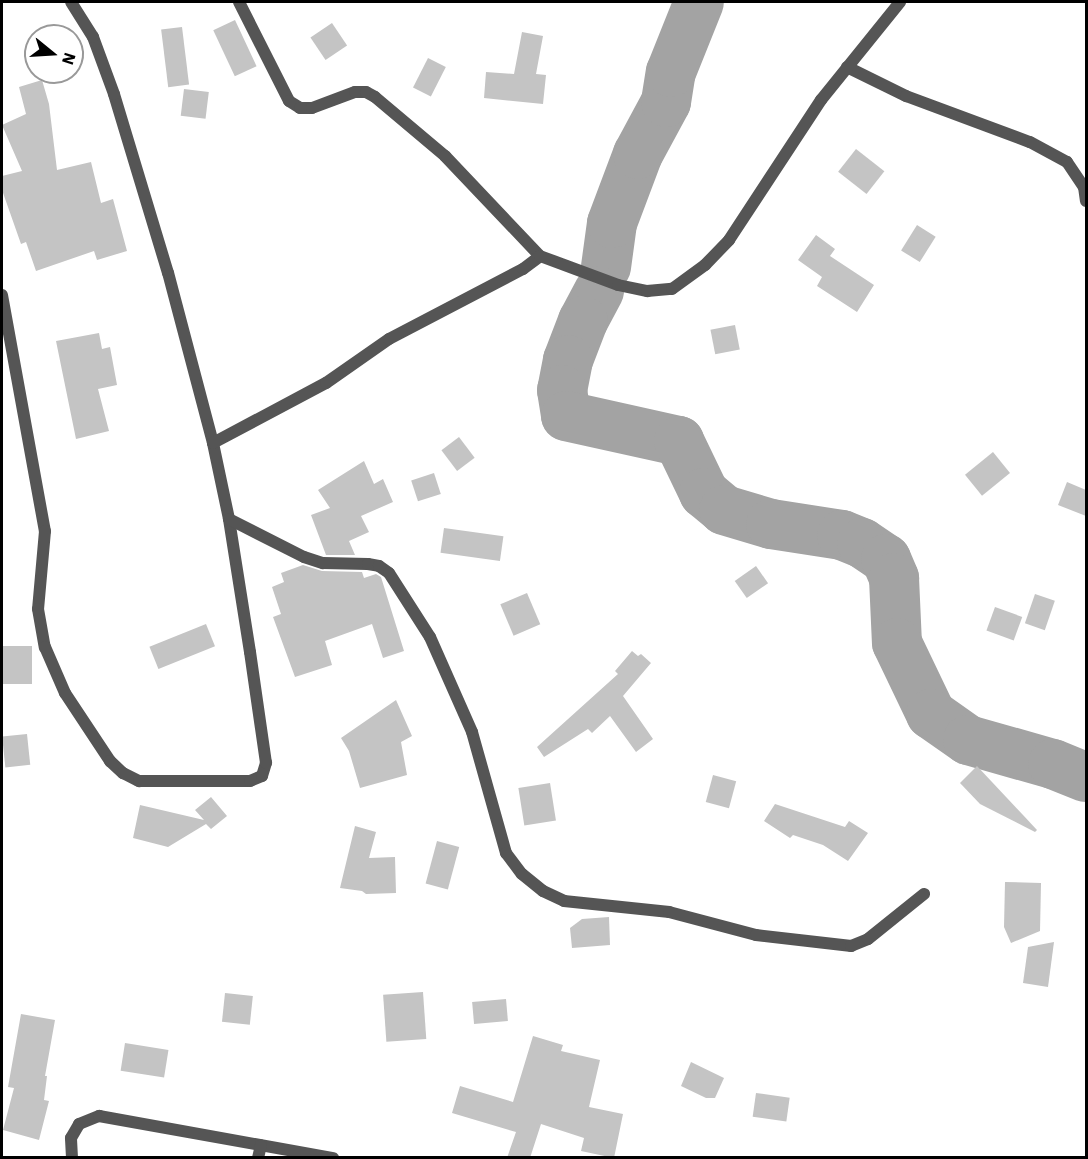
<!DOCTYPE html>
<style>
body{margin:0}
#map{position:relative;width:1088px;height:1159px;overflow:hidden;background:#fff;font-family:"IBM Plex Sans",sans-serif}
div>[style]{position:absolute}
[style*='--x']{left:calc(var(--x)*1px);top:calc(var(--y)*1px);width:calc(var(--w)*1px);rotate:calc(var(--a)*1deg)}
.river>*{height:50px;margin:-25px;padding:0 25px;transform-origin:25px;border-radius:25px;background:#a3a3a3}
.building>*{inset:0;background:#c4c4c4;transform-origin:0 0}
.street>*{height:12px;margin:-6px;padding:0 6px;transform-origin:6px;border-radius:6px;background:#555}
span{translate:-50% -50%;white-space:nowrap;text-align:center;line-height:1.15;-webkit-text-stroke:4.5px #fff;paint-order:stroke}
.frame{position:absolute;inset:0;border:3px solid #000;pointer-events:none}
.north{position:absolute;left:24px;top:24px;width:60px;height:60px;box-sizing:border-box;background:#fff;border:2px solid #999;border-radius:50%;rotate:108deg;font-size:16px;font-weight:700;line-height:24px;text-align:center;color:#000}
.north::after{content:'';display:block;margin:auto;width:21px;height:27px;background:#000;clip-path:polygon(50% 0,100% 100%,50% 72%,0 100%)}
</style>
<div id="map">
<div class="river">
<div style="--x:606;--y:267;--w:44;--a:-82.2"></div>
<div style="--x:612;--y:223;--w:74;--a:-69.4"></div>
<div style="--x:638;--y:154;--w:59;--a:-61.7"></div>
<div style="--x:666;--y:102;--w:30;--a:-81"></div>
<div style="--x:671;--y:72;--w:75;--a:-68.2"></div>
<div style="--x:599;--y:291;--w:34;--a:118"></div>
<div style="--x:583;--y:321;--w:42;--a:111"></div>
<div style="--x:568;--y:360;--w:31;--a:101"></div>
<div style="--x:562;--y:390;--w:26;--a:81"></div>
<div style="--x:566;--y:416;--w:116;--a:12.5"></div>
<div style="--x:679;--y:441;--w:58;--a:64.3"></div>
<div style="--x:704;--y:493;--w:26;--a:40"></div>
<div style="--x:724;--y:510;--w:49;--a:16.6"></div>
<div style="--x:771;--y:524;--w:72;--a:8.8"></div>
<div style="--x:842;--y:535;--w:22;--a:22"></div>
<div style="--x:862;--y:543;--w:29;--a:34"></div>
<div style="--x:886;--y:559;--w:21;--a:67"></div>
<div style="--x:894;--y:578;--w:65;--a:87.4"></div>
<div style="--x:897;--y:643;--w:79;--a:64.4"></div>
<div style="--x:931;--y:714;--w:45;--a:35.1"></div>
<div style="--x:968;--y:740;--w:88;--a:15.8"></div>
<div style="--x:1053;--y:764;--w:35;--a:22"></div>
</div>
<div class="building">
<div style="left:235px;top:20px;width:51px;height:24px;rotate:65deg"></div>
<div style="left:332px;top:23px;width:27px;height:26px;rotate:56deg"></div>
<div style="left:182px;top:27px;width:58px;height:21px;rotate:83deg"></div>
<div style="clip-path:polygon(522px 32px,543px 36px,536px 74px,546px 75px,543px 104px,484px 98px,486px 72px,514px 74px)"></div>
<div style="left:428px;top:58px;width:20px;height:33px;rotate:27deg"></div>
<div style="clip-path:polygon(42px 80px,49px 104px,57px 170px,91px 162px,101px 203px,113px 199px,127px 251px,97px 260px,94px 251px,36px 271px,26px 242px,21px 244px,2px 190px,2px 176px,22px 171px,2px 125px,26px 114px,19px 87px)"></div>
<div style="left:184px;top:89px;width:25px;height:27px;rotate:7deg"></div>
<div style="left:856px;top:149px;width:36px;height:29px;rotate:38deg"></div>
<div style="left:917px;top:225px;width:22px;height:30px;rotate:32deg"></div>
<div style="clip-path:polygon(816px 235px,835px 249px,830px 256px,874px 285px,857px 312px,817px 286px,822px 277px,798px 260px)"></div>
<div style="left:735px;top:325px;width:25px;height:25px;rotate:79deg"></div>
<div style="clip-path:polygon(99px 333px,102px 349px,110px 347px,117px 385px,98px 389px,109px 431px,76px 439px,56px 341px)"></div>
<div style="left:459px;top:437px;width:26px;height:22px;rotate:53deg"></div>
<div style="left:993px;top:452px;width:27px;height:36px;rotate:51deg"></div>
<div style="clip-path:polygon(364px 461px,374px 484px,383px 479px,393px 502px,361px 516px,369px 532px,349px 541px,355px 555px,326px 555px,311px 515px,330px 508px,318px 490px)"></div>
<div style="left:434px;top:473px;width:22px;height:24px;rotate:72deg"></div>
<div style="clip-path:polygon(1067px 482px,1086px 490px,1086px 516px,1058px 505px)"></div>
<div style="left:444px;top:528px;width:60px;height:25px;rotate:8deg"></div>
<div style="clip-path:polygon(303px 565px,322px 571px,362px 572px,364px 578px,376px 574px,381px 577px,404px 651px,383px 658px,372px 624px,325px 641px,332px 665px,295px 677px,273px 617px,281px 614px,272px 587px,284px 582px,281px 573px)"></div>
<div style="left:756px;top:566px;width:21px;height:26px;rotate:55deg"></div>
<div style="left:527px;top:593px;width:34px;height:29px;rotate:67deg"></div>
<div style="left:1035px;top:594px;width:21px;height:31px;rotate:19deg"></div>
<div style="left:995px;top:607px;width:29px;height:25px;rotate:20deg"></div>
<div style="left:206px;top:624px;width:24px;height:61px;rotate:68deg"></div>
<div style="left:2px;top:646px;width:30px;height:38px"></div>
<div style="clip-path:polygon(632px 651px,638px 656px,641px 654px,651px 663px,623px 696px,653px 739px,636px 752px,610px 716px,592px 733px,588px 729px,544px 757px,537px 747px,618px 674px,615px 671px)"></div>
<div style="clip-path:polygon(396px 700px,412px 736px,401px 742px,407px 775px,360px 788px,349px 751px,341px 738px)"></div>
<div style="left:27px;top:734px;width:31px;height:25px;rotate:84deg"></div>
<div style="clip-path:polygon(977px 766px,1037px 830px,1035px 832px,980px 804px,960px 783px)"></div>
<div style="left:713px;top:775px;width:24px;height:28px;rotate:15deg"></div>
<div style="left:550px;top:783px;width:38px;height:32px;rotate:81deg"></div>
<div style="clip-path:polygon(211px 797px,227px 816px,211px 829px,206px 824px,168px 847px,133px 838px,140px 805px,204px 820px,195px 810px)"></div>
<div style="clip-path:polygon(775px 804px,845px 827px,849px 821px,868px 833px,848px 861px,823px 845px,793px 835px,790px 838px,764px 821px)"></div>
<div style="clip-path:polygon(355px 826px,376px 832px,369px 858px,395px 857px,396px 893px,366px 894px,362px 891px,340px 888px)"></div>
<div style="left:437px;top:841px;width:23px;height:44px;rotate:15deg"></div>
<div style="clip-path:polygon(1005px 882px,1041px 883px,1040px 931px,1011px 943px,1004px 927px)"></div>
<div style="clip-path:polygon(609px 917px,610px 945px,572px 948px,570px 928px,582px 919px)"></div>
<div style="clip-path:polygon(1054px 942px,1048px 987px,1023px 983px,1028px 947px)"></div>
<div style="left:423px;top:992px;width:47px;height:40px;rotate:86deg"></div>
<div style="left:225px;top:993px;width:28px;height:29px;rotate:6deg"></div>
<div style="left:506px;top:999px;width:22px;height:34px;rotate:85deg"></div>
<div style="clip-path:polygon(21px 1014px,55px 1020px,45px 1076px,47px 1076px,44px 1100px,49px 1101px,39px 1140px,3px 1130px,14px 1088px,8px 1087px)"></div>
<div style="clip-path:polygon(533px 1036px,563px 1045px,561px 1051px,600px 1060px,589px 1107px,623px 1114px,614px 1158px,581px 1151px,584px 1138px,541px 1124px,530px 1158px,507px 1158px,516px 1132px,452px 1113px,460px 1086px,513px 1102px)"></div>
<div style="left:125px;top:1043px;width:44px;height:28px;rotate:9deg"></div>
<div style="clip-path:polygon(691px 1062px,724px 1078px,715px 1098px,706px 1098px,681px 1086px)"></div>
<div style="left:756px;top:1093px;width:34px;height:24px;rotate:8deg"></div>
</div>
<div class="street">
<div style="--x:239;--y:2;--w:111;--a:63.2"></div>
<div style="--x:289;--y:101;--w:13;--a:32"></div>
<div style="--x:300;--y:108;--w:12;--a:0"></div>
<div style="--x:312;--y:108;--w:46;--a:-20.4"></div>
<div style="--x:355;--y:92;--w:11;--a:0"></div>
<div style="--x:366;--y:92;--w:10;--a:29"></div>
<div style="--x:375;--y:97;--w:92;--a:40.1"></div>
<div style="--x:445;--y:156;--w:138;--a:46.5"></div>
<div style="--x:847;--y:67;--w:66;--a:26.2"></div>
<div style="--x:906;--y:96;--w:132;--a:20.4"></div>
<div style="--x:1030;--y:142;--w:42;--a:28.4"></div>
<div style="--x:1067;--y:162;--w:30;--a:56"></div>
<div style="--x:1084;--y:187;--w:14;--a:82"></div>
<div style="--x:2;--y:295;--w:240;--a:79.7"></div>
<div style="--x:45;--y:531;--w:78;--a:95.1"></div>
<div style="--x:38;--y:609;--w:39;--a:80"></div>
<div style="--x:45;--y:647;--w:50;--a:66.5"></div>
<div style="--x:65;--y:693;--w:82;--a:56.5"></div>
<div style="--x:110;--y:761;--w:18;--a:43"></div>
<div style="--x:123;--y:773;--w:18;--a:27"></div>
<div style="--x:139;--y:781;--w:111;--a:0"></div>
<div style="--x:250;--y:781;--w:13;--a:-23"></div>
<div style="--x:262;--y:776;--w:14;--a:-73"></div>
<div style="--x:266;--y:763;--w:112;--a:-98.2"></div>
<div style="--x:250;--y:652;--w:135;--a:-99"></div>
<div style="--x:229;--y:519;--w:78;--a:-101.9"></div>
<div style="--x:213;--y:443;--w:176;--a:-104.8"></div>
<div style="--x:168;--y:273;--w:187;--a:-106.8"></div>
<div style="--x:114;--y:94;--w:61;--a:-110.2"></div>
<div style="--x:93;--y:37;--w:41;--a:-122.2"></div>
<div style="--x:213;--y:443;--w:128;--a:-28"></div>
<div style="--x:326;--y:383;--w:77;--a:-34.9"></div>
<div style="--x:389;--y:339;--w:151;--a:-27.6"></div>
<div style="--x:523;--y:269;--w:21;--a:-37"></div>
<div style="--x:540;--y:256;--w:83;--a:20.4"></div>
<div style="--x:618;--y:285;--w:30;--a:12"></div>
<div style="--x:647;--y:291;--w:25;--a:-5"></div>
<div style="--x:672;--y:289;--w:41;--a:-36"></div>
<div style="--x:705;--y:265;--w:35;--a:-46"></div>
<div style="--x:729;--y:240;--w:168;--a:-56.7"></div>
<div style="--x:821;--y:100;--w:126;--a:-51.1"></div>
<div style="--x:229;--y:519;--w:84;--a:26.9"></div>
<div style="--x:304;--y:557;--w:20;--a:18"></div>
<div style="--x:323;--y:563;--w:45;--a:1.3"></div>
<div style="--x:368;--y:564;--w:11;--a:10"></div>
<div style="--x:379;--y:566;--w:12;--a:35"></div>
<div style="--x:389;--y:573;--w:76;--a:57.4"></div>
<div style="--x:430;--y:637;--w:104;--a:66.1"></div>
<div style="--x:472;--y:732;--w:126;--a:74.3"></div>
<div style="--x:506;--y:853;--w:26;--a:53"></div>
<div style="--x:522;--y:874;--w:27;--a:39"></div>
<div style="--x:543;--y:891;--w:23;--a:25"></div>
<div style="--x:564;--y:901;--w:106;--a:6"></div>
<div style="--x:669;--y:912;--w:90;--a:14.8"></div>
<div style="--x:756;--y:935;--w:96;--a:6.6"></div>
<div style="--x:851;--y:946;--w:18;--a:-22"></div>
<div style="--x:868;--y:939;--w:72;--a:-38.8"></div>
<div style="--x:72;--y:1158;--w:20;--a:-93"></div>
<div style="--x:71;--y:1138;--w:16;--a:-60"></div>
<div style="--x:79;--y:1124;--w:22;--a:-22"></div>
<div style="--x:99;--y:1116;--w:238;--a:10.2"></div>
<div style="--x:258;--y:1158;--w:13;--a:-77"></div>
</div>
<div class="frame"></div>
<div class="north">N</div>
</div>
